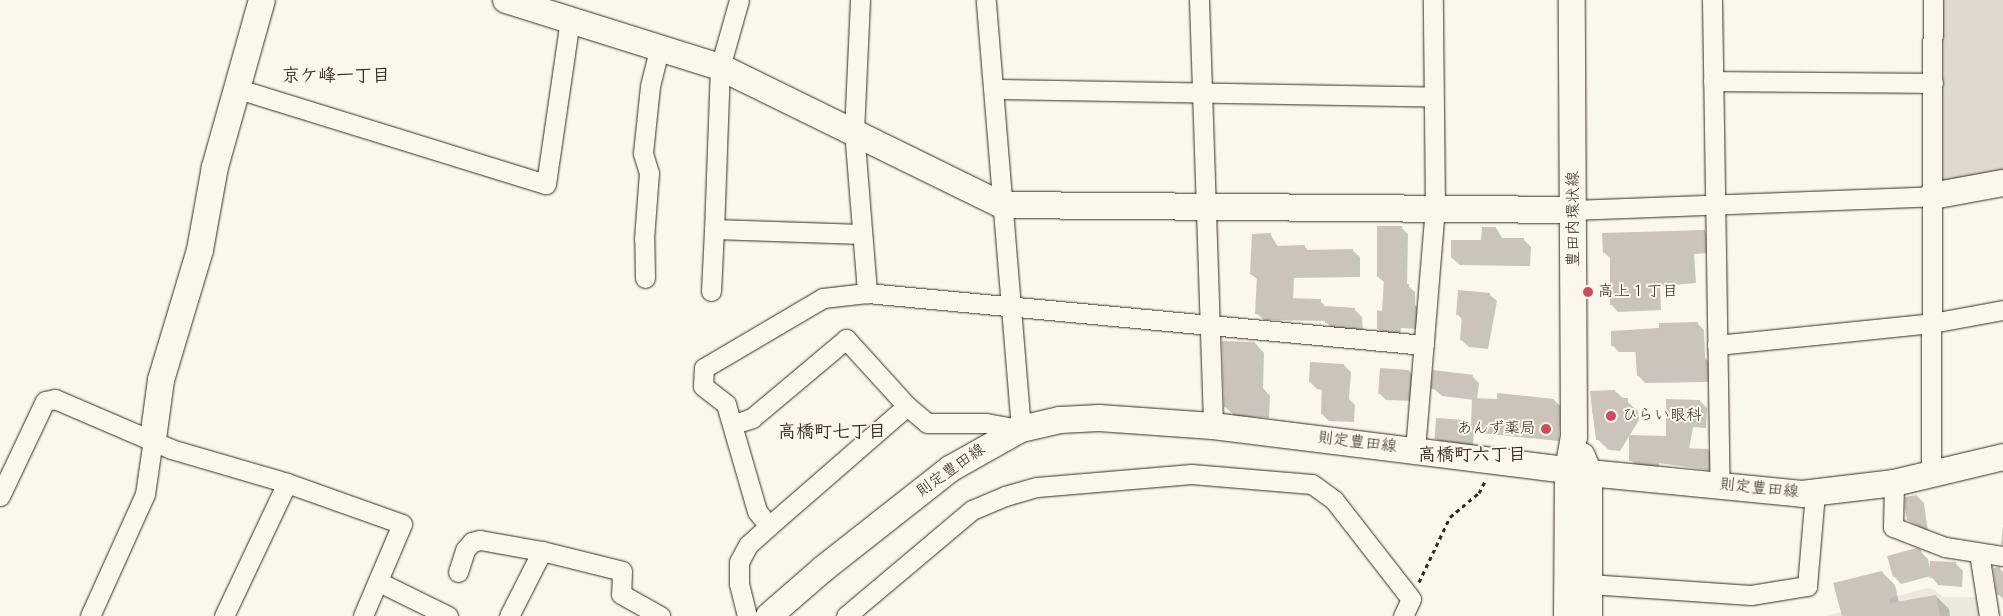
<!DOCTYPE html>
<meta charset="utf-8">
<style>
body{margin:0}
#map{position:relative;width:2003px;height:616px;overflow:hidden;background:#fbf7ec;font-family:"Balsamiq Sans","Klee One",sans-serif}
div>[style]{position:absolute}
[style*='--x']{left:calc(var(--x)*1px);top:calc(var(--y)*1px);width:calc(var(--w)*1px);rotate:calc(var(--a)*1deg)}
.built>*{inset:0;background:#ede8dd}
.green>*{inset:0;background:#dfd9ce;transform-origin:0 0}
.shadow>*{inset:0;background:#0003}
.building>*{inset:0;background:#ccc4b9;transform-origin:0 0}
.path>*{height:3px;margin-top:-1.5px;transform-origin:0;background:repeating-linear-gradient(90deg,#3b2a1e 0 4px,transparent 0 8px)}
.roads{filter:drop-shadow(0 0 1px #3b2a1e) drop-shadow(0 0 1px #3b2a1e)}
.street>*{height:19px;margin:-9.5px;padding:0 9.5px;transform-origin:9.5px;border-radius:9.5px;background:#fbf7ec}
.secondary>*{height:26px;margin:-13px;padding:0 13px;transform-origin:13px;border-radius:13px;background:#fbf7ec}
.dots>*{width:14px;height:14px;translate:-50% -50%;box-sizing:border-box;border:2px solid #fbf7ec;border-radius:50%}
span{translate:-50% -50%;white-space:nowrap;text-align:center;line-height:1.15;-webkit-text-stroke:4px #fbf7ec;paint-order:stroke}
.street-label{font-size:16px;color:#3b2a1e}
.poi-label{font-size:16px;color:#3b2a1e}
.left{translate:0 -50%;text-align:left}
.right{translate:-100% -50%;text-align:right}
.neighbourhood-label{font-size:18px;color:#3b2a1e;font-weight:700}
</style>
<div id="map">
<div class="built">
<div style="clip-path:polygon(1926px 588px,1935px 590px,1942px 597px,1984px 597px,1986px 616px,1827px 616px)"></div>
</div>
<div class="green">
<div style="left:1943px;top:0;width:60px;height:184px"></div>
</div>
<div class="shadow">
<div style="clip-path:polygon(1401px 227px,1408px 234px,1407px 285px,1415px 292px,1415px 305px,1419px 310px,1417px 329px,1401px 328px,1400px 337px,1385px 336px,1378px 329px,1384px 312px,1385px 283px,1378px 277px)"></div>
<div style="clip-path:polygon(1496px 228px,1503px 239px,1523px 239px,1531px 247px,1530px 266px,1460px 265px,1452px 258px,1483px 241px)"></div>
<div style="clip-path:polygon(1704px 231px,1712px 239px,1712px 253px,1694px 254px,1696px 283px,1660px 286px,1661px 310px,1618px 312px,1611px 304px,1611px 259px,1604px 252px)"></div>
<div style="clip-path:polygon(1271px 235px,1278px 247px,1305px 247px,1310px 252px,1352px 250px,1360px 257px,1360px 277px,1294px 278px,1293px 300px,1320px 301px,1327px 308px,1355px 310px,1362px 317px,1363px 334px,1333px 330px,1326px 321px,1264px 320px,1256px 313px,1258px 280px,1251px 274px)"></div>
<div style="clip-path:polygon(1489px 294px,1497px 301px,1488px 349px,1469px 347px,1461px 340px,1463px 320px,1457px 314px)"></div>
<div style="clip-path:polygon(1697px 323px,1704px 330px,1705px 358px,1711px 364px,1711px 382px,1645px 383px,1638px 375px,1637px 352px,1619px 352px,1612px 345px,1660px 330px)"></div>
<div style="clip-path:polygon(1255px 343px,1264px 353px,1263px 388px,1270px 396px,1269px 418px,1235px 416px,1225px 407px)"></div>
<div style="clip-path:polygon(1344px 365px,1351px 372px,1349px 399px,1355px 405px,1354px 422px,1329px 421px,1322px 414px,1323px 390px,1317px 389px,1310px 382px)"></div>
<div style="clip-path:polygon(1409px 371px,1416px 379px,1415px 401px,1386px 400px,1379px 393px)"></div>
<div style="clip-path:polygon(1472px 376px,1479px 383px,1477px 399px,1554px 400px,1561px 407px,1559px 441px,1480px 433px,1474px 427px,1473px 447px,1443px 446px,1436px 438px,1467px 421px,1472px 427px,1474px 400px,1442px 396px,1434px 389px)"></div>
<div style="clip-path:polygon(1615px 391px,1638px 411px,1639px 420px,1620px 451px,1609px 450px,1597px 439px,1592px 410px,1591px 392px)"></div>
<div style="clip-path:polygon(1700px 401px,1707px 408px,1706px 428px,1693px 427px,1689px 449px,1708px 450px,1715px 457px,1715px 471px,1659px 463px,1659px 467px,1638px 467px,1631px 460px,1667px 438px)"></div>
<div style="clip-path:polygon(1917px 496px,1924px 503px,1928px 532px,1908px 520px)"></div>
<div style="clip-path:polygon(2003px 526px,2003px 546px,2001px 544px)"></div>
<div style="clip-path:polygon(1920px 551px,1928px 559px,1930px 569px,1956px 564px,1963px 571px,1962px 587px,1938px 585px,1931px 576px,1901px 584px,1894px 576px)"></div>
<div style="clip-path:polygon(1999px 568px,2003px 572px,2003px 599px,1998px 594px)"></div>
<div style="clip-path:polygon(1882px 572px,1895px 585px,1899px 603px,1936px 596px,1949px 609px,1950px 616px,1843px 616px)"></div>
</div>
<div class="building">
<div style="clip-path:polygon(1377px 226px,1402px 226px,1400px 283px,1409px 284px,1408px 301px,1412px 301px,1411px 322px,1394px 321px,1393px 331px,1377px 329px,1377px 310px,1382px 311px,1384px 277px,1377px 277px)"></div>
<div style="clip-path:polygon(1482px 227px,1496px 227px,1496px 238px,1524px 238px,1523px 259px,1451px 258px,1451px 240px,1481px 240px)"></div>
<div style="clip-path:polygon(1705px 230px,1705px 246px,1687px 247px,1689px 276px,1653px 279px,1654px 303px,1610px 305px,1610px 253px,1603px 253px,1602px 233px)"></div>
<div style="clip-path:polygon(1271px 233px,1272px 246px,1305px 245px,1305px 250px,1353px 249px,1354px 270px,1287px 271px,1286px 298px,1321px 299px,1320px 314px,1255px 314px,1257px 275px,1250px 274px,1252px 234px)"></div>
<div style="clip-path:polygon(1458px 290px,1490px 293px,1488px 317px,1483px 317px,1481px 342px,1460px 340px,1462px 315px,1456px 315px)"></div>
<div style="clip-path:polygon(1326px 306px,1355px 308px,1356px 327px,1325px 323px)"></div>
<div style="clip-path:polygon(1698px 322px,1699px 356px,1705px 356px,1705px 376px,1637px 376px,1635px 345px,1611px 346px,1611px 331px,1659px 328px,1659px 323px)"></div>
<div style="clip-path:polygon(1222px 341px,1255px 342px,1253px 384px,1261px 385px,1260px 409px,1224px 407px)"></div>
<div style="clip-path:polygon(1310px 362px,1344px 364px,1342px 396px,1348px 396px,1347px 415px,1321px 414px,1322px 383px,1309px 382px)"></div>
<div style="left:1380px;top:368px;width:29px;height:26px;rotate:4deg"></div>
<div style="left:1433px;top:370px;width:40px;height:19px;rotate:7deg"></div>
<div style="clip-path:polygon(1615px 390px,1615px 398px,1628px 398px,1628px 408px,1609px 440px,1596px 440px,1590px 391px)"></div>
<div style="clip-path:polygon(1497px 393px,1554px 399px,1552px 435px,1471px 426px,1472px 398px,1497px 399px)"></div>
<div style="clip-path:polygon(1666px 399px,1700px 400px,1700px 421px,1687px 421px,1682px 448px,1708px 449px,1708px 464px,1652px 457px,1652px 461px,1629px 461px,1629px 435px,1666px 436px)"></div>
<div style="left:1436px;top:418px;width:31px;height:21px;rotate:4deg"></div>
<div style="clip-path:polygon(1917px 495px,1923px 525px,1921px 526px,1907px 520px,1905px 508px,1905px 497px)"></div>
<div style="clip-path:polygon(1917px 548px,1921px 550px,1925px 569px,1893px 577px,1887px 556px)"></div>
<div style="left:1930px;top:561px;width:26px;height:17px;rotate:2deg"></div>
<div style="clip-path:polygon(2000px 567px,2003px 594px,1997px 595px,1993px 568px)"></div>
<div style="clip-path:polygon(1882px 571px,1890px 603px,1936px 595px,1940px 616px,1842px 616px,1833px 583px)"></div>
</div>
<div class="path">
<div style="--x:1419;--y:582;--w:72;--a:-64.5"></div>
<div style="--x:1450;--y:517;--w:38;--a:-40"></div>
<div style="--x:1479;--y:493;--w:16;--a:-63"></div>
</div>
<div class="roads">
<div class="street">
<div style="--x:739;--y:0;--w:70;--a:105.8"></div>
<div style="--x:720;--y:67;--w:162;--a:92.1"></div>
<div style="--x:714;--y:229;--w:148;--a:1.9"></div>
<div style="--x:860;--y:0;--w:130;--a:92.6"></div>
<div style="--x:854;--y:130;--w:164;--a:85.4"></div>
<div style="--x:867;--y:293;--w:559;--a:5.33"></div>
<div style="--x:1199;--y:0;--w:426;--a:88.1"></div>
<div style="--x:1712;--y:0;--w:485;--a:89.1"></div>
<div style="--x:1713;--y:81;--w:220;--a:0.5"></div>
<div style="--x:235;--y:88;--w:325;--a:17.2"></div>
<div style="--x:546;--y:184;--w:167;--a:-81.7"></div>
<div style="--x:994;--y:89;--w:439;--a:1"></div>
<div style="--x:1575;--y:210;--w:357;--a:-2.2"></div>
<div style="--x:645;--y:278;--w:39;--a:-91"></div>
<div style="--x:644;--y:239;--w:66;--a:-85.7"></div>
<div style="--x:649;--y:173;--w:21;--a:-107"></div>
<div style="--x:643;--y:153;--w:67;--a:-84"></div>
<div style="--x:650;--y:86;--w:41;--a:-76"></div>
<div style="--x:711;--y:291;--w:62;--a:-87.2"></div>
<div style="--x:1717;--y:345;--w:216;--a:-5.8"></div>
<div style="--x:1932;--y:323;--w:72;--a:-10.4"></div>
<div style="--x:907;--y:406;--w:26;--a:40"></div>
<div style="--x:927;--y:423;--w:59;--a:0"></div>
<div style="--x:986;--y:423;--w:36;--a:10"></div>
<div style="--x:1021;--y:429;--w:430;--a:-94.7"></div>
<div style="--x:734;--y:424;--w:19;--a:-18"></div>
<div style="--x:752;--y:418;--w:123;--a:-40"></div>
<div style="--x:846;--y:339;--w:91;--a:47.7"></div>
<div style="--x:907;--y:406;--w:183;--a:139"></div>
<div style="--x:1415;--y:450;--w:243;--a:-85.3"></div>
<div style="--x:1435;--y:208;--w:208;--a:-90.6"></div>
<div style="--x:1931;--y:474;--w:474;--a:-89.8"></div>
<div style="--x:1894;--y:483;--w:44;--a:91.3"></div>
<div style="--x:1893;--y:527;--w:56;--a:21"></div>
<div style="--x:1945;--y:547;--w:59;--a:8.8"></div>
<div style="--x:0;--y:496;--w:105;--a:-64.7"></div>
<div style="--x:45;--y:401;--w:10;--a:-11"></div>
<div style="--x:55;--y:399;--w:126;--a:23.3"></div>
<div style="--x:171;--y:449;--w:121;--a:16.3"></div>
<div style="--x:287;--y:483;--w:122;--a:19.6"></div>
<div style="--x:402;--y:524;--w:100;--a:113"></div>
<div style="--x:1979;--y:553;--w:64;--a:81"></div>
<div style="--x:458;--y:572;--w:23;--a:-72"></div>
<div style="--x:465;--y:550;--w:11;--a:-49"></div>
<div style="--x:472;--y:542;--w:8;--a:-14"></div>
<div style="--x:480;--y:540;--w:63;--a:10.1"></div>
<div style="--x:542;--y:551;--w:82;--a:14"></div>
<div style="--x:622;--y:571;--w:23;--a:92"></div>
<div style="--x:621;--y:594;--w:45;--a:29.4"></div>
<div style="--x:379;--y:582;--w:77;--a:26.2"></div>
<div style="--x:1589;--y:584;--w:162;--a:3.9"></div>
<div style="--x:1751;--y:595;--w:57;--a:-9.1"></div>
<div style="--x:1807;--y:586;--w:94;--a:-85.1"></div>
<div style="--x:90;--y:616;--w:134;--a:-65.7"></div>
<div style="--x:145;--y:494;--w:56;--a:-81.7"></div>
<div style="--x:224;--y:616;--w:147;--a:-64.7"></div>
<div style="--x:509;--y:616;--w:73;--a:-63.1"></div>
<div style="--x:747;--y:616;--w:34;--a:-104"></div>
<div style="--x:739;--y:583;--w:21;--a:-90"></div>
<div style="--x:739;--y:562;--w:19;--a:-62"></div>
<div style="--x:748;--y:545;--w:28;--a:-42"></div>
<div style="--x:769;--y:526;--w:19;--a:-129"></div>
<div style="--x:757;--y:511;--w:111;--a:-106.2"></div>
<div style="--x:726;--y:404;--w:29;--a:-142"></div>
<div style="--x:703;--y:386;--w:18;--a:-87"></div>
<div style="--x:704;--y:368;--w:138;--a:-30.5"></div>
<div style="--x:823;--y:298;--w:44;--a:-6.5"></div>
<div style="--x:846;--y:616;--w:165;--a:-40.1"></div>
<div style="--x:972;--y:510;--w:36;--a:-23"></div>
<div style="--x:1005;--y:496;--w:33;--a:-16"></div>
<div style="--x:1037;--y:487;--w:155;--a:-4.8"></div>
<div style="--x:1191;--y:474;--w:121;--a:4.7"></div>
<div style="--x:1312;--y:484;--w:27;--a:36"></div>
<div style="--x:1334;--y:500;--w:125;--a:52.1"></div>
<div style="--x:1411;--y:599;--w:19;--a:115"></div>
</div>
<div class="secondary">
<div style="--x:506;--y:0;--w:224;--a:17.4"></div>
<div style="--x:720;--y:67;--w:314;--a:26.1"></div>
<div style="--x:1002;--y:205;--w:573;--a:0.5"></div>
<div style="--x:1932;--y:196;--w:72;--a:-10.4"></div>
<div style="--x:153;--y:439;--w:60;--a:-82.3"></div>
<div style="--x:161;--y:380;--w:136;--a:-73.3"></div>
<div style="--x:200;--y:250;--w:84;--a:-79.8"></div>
<div style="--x:215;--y:167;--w:173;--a:-74.3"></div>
<div style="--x:1582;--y:456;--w:18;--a:68"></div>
<div style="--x:1589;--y:473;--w:143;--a:90"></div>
<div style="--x:769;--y:616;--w:72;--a:-41"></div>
<div style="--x:823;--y:569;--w:162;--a:-38.2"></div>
<div style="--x:950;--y:469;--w:81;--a:-29.4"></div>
<div style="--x:1021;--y:429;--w:40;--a:-13"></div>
<div style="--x:1060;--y:420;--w:39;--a:-3"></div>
<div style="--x:1099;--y:418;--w:114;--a:4"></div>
<div style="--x:1213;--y:426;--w:379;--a:7.1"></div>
<div style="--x:1589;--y:473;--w:214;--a:5.6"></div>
<div style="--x:1802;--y:494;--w:93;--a:-6.8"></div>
<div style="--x:1894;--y:483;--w:112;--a:-13.4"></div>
<div style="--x:1567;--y:616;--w:146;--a:-89.6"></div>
<div style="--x:1568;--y:470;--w:34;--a:-80"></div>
<div style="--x:1574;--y:437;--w:437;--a:-90.3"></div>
</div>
</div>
<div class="dots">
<div style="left:1588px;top:292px;background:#d1495b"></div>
<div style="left:1611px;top:416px;background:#d1495b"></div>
<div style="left:1546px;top:429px;background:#d1495b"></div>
</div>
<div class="street-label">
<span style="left:1574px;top:219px;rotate:-90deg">豊田内環状線</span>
<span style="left:1357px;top:443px;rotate:7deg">則定豊田線</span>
<span style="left:951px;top:471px;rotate:-35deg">則定豊田線</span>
<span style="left:1759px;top:489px;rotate:6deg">則定豊田線</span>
</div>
<div class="poi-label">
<span class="left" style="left:1598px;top:292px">高上１丁目</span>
<span class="left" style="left:1622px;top:416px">ひらい眼科</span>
<span class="right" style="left:1536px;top:429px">あんず薬局</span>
</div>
<div class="neighbourhood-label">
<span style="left:336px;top:76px">京ケ峰一丁目</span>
<span style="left:832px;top:432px">高橋町七丁目</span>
<span style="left:1472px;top:455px">高橋町六丁目</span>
</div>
</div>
